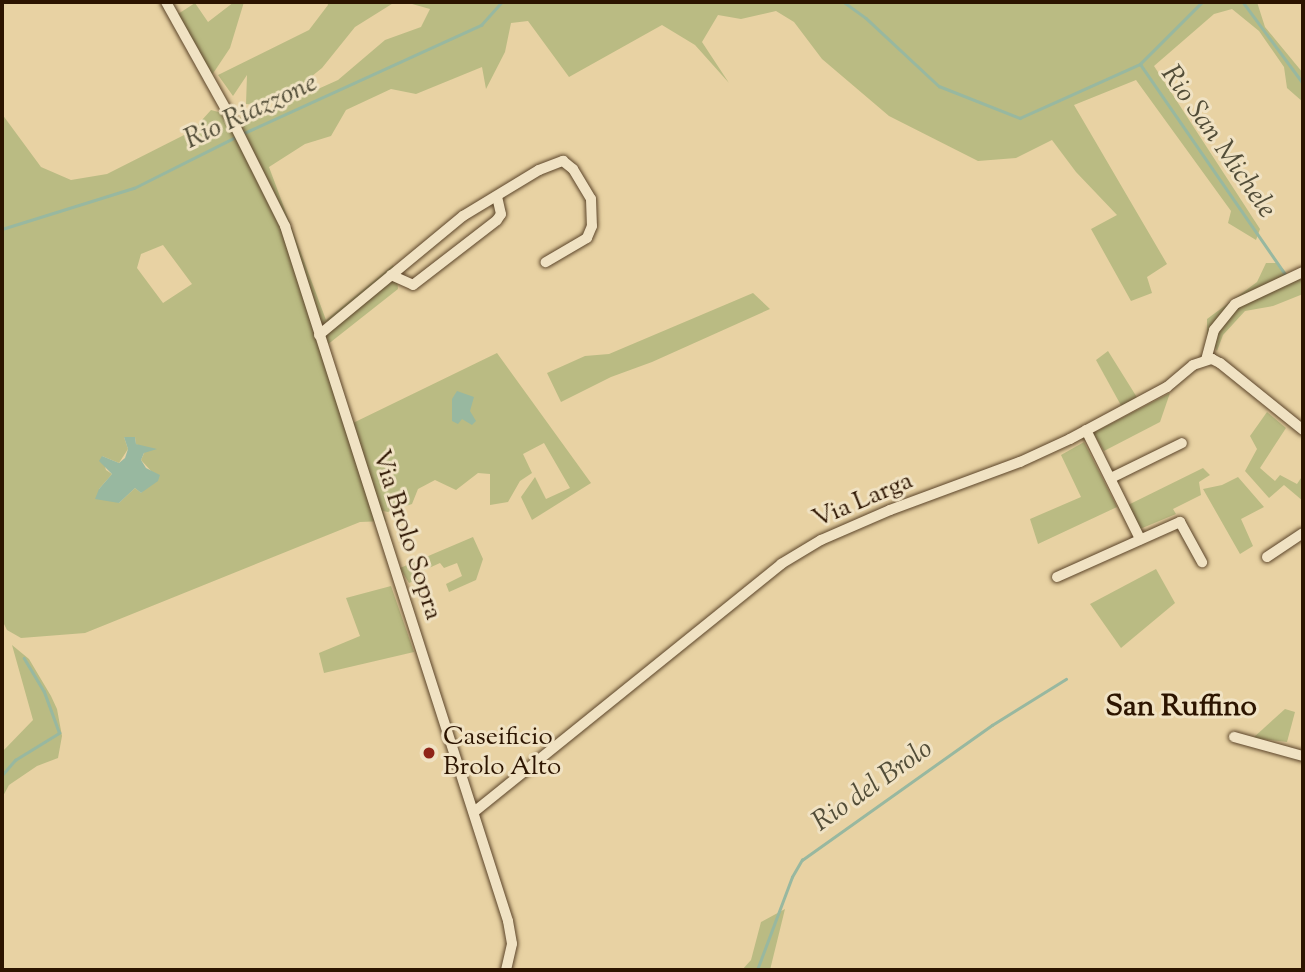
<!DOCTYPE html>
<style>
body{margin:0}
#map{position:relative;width:1305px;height:972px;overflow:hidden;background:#e8d2a3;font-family:"Sorts Mill Goudy",serif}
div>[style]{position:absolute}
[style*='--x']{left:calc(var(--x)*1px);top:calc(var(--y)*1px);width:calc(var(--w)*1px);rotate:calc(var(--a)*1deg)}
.green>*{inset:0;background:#babb83}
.water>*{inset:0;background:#98b8a0}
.stream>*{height:2.5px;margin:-1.25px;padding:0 1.25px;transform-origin:1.25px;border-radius:1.25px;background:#98b8a0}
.roads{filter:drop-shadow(0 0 2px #5b4429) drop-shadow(0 0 2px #5b4429)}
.minor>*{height:10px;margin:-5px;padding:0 5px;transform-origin:5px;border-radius:5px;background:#f0e2c3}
.dots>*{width:19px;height:19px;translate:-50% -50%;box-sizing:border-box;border:4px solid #f0e2c3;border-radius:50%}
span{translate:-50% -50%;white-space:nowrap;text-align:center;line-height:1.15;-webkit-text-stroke:6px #f0e2c3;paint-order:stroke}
.street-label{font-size:26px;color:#2c1400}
.poi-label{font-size:26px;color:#2c1400}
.left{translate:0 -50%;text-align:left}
.water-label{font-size:28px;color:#524d38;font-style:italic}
.quarter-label{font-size:30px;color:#2c1400;font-weight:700}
.frame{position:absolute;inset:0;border:4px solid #2c1400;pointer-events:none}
</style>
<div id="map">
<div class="green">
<div style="clip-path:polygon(234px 2px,244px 2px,230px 48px,212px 75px,178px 14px,195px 3px,208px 22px)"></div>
<div style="clip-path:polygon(327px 2px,395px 2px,355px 27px,322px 68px,296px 89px,259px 105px,246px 104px,247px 75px,233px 96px,218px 75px,309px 30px,328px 5px)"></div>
<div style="clip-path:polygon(evenodd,405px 2px,1257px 2px,1265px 27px,1303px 73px,1303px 102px,1287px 88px,1284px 67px,1259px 31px,1232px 9px,1214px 14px,1154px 66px,1260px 229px,1256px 240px,1228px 223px,1231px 211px,1136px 80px,1074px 105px,1167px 264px,1147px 277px,1152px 293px,1131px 301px,1091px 229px,1117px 215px,1076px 172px,1052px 140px,1016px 158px,978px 161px,889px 116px,822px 59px,794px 22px,776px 11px,741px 19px,718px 15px,702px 42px,729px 83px,695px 45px,662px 25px,569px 77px,528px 21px,511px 23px,505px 52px,486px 89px,482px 67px,416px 94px,391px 89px,346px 110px,331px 136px,305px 144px,269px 167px,326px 320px,393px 265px,396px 271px,398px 289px,327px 345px,353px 423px,497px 353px,591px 483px,532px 520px,521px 497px,535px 477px,546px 499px,570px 488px,544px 443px,523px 454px,532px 473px,520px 481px,508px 502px,490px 505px,490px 474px,478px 473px,456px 490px,435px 480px,418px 489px,412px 504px,388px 512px,383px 511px,386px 521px,360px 522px,85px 633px,21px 638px,7px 630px,2px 620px,2px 114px,41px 167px,71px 180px,107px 174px,192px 131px,211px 110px,249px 120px,338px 80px,385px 40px,421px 27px,430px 9px,405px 2px,163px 245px,192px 284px,163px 303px,137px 268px,141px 254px,163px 245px,405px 2px,124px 437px,135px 437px,136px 444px,146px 449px,141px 460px,152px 472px,150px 484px,141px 493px,135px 488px,119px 503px,99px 489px,112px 474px,106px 470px,102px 456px,119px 463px,128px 449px,124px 437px)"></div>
<div style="clip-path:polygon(1266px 263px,1278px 263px,1287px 274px,1303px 281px,1303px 294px,1273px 306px,1245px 311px,1223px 335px,1217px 351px,1207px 335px,1207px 319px,1257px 282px)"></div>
<div style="clip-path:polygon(753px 293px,770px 309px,652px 362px,611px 377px,561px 402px,547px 373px,585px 356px,609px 354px)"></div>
<div style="clip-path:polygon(1108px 351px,1138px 399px,1123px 409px,1096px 360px)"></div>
<div style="clip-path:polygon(1170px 393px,1160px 422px,1104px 451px,1093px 433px)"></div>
<div style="clip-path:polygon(1267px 412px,1286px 428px,1260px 468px,1275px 481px,1280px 475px,1297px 484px,1303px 475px,1303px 501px,1284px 485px,1269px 498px,1245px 471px,1257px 449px,1250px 436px)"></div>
<div style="clip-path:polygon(1084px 442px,1117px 507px,1038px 544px,1030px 519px,1081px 497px,1061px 455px)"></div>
<div style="clip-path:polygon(1203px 468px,1210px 475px,1199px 482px,1201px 495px,1173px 509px,1176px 514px,1140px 529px,1128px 505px)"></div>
<div style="clip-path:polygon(1238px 477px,1264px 507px,1241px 519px,1253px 546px,1240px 554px,1203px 489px,1222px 485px)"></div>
<div style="clip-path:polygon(473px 537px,483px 559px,476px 580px,449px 592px,446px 584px,462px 576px,457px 563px,444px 568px,440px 563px,418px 573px,419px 579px,409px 583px,400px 568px)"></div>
<div style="clip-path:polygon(1156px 569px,1175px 603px,1121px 648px,1090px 604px)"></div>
<div style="clip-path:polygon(391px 586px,414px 652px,324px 673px,319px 653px,360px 636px,346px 598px)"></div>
<div style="clip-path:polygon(12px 645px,29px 659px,51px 696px,57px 709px,62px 736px,58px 758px,37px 766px,9px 785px,2px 798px,2px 752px,33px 720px)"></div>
<div style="clip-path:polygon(1285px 709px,1295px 712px,1287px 742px,1253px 738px)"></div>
<div style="clip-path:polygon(785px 909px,770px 970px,742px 970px,751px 960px,761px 922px)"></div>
</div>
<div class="water">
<div style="clip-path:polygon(457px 391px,474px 397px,470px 411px,476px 421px,472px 425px,462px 419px,458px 424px,452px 421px,452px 399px)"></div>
<div style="clip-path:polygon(124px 437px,135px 437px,136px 444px,157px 449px,144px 453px,141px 460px,146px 468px,160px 475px,158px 481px,141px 493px,135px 488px,119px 503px,95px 499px,99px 489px,112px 474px,99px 461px,102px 456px,119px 463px,125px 458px,128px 449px)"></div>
</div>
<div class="stream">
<div style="--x:844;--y:2;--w:27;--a:36"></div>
<div style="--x:866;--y:18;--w:100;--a:43"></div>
<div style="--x:939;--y:86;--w:87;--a:21.6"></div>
<div style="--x:1020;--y:118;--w:132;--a:-24.2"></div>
<div style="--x:1140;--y:64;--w:88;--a:-45"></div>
<div style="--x:1243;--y:2;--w:101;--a:53.5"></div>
<div style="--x:1141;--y:65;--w:255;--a:55.4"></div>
<div style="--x:242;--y:134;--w:263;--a:-24.5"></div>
<div style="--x:481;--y:25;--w:31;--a:-48"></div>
<div style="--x:2;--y:229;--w:138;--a:-17.3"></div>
<div style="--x:134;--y:188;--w:114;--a:-26.6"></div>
<div style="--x:2;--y:775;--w:20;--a:-49"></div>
<div style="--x:15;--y:760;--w:52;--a:-31.5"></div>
<div style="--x:59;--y:733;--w:44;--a:-110.1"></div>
<div style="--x:44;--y:692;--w:39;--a:-121"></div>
<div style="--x:757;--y:970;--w:99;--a:-69.4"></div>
<div style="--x:792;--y:877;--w:20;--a:-60"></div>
<div style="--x:802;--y:860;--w:233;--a:-35.4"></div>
<div style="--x:992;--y:725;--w:87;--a:-31.9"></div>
</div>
<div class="roads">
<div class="minor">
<div style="--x:166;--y:2;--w:135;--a:60.8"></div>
<div style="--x:232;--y:120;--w:119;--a:63.4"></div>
<div style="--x:285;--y:226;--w:730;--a:72.21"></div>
<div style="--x:508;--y:921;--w:23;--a:80"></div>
<div style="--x:512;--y:944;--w:27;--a:103"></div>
<div style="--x:391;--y:275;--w:24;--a:24"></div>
<div style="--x:413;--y:285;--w:106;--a:-37.7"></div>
<div style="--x:497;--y:220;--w:7;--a:-56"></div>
<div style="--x:501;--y:214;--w:17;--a:-103"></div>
<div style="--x:319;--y:335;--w:187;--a:-39.6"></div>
<div style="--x:463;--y:216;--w:89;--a:-31.2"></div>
<div style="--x:539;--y:170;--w:26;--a:-21"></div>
<div style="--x:563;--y:161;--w:13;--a:39"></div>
<div style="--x:573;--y:169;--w:35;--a:59"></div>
<div style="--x:591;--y:199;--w:27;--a:88"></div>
<div style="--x:592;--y:226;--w:13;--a:113"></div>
<div style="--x:587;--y:238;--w:48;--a:149.7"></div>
<div style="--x:1206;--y:360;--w:31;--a:-75"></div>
<div style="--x:1214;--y:330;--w:33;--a:-51"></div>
<div style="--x:1235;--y:304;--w:75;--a:-25.2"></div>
<div style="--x:1086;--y:430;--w:122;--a:63.6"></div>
<div style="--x:1111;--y:478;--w:79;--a:-26.2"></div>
<div style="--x:1267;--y:557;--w:43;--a:-33.7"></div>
<div style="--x:1057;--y:577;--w:135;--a:-24.1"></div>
<div style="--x:1180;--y:522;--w:46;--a:61.2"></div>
<div style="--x:1234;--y:737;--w:72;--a:15.4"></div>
<div style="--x:474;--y:812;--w:395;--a:-38.9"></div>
<div style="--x:781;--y:564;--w:47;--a:-31"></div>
<div style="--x:821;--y:540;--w:75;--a:-23.5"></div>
<div style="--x:890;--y:510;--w:139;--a:-20.3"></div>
<div style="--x:1020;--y:462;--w:55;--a:-24.7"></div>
<div style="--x:1070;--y:439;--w:110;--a:-28.2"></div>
<div style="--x:1167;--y:387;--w:34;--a:-40"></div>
<div style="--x:1193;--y:365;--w:20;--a:-18"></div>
<div style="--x:1212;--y:359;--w:9;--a:27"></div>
<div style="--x:1220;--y:363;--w:107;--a:38.9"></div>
</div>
</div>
<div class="dots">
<div style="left:429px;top:753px;background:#8f2418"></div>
</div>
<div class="street-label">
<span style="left:863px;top:501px;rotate:-23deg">Via Larga</span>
<span style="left:406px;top:535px;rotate:72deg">Via Brolo Sopra</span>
</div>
<div class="poi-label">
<span class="left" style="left:443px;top:753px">Caseificio<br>Brolo Alto</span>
</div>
<div class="water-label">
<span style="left:251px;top:112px;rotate:-25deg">Rio Riazzone</span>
<span style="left:1218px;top:142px;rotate:55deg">Rio San Michele</span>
<span style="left:873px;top:786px;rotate:-35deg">Rio del Brolo</span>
</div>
<div class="quarter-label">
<span style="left:1181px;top:708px">San Ruffino</span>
</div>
<div class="frame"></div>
</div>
